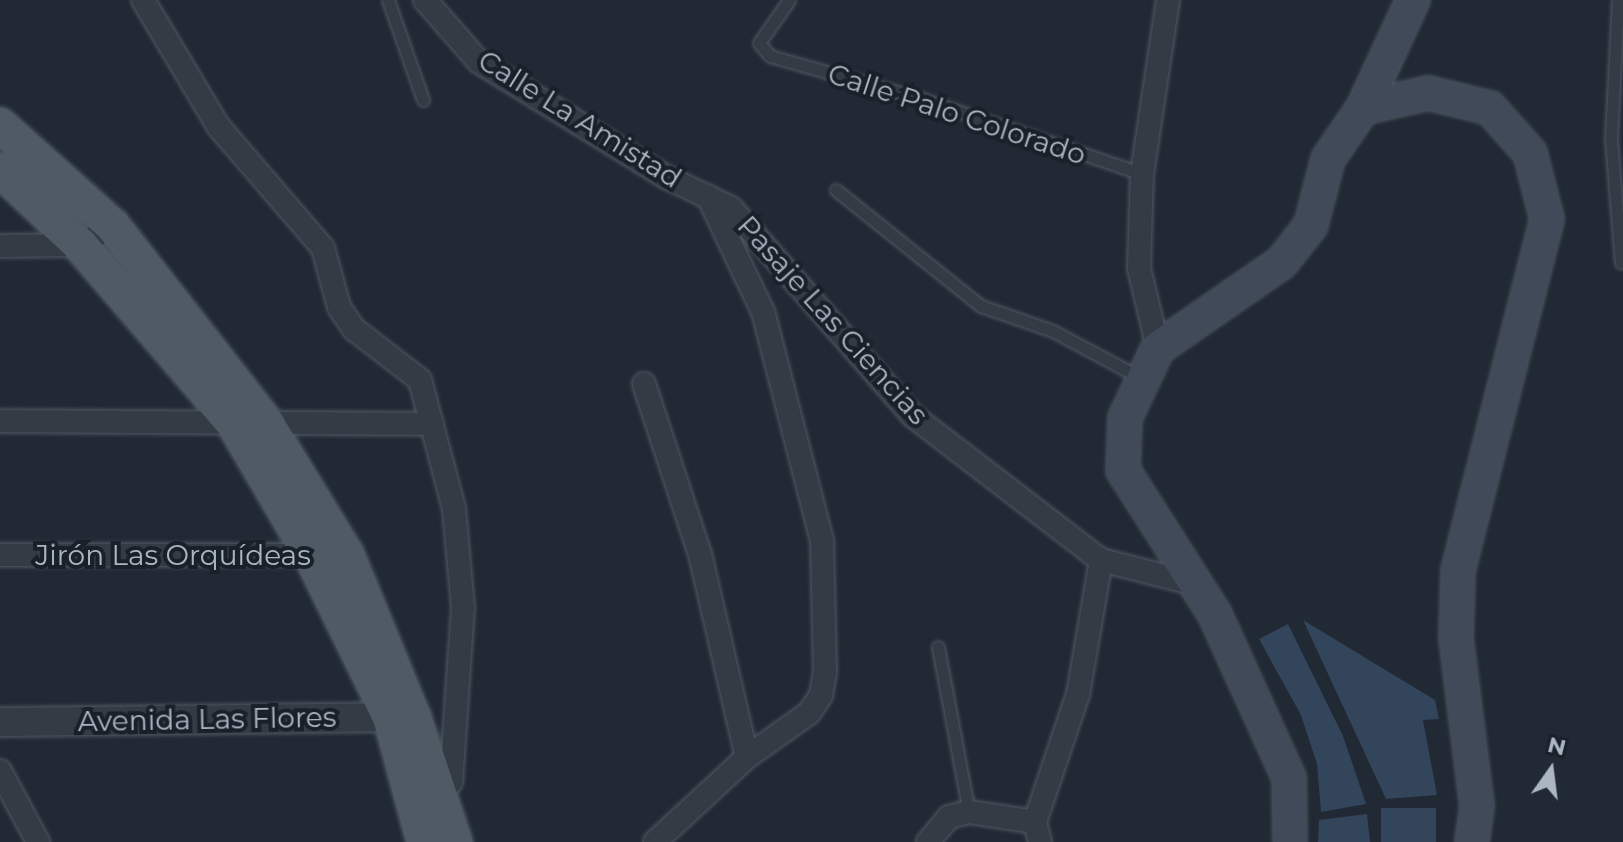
<!DOCTYPE html>
<meta charset="utf-8">
<style>
body{margin:0}
#map{position:relative;width:1623px;height:842px;overflow:hidden;background:#202934;font-family:Montserrat,sans-serif}
div>[style]{position:absolute}
[style*='--x']{left:calc(var(--x)*1px);top:calc(var(--y)*1px);width:calc(var(--w)*1px);rotate:calc(var(--a)*1deg)}
.water>*{inset:0;background:#33455b;transform-origin:0 0}
.roads{filter:drop-shadow(0 0 2px #505863) drop-shadow(0 0 2px #505863)}
.service>*{height:11px;margin:-5.5px;padding:0 5.5px;transform-origin:5.5px;border-radius:5.5px;background:#333b45}
.minor>*{height:22px;margin:-11px;padding:0 11px;transform-origin:11px;border-radius:11px;background:#333b45}
.tertiary>*{height:28px;margin:-14px;padding:0 14px;transform-origin:14px;border-radius:14px;background:#333b45}
.secondary>*{height:32px;margin:-16px;padding:0 16px;transform-origin:16px;border-radius:16px;background:#414a58}
.primary>*{height:34px;margin:-17px;padding:0 17px;transform-origin:17px;border-radius:17px;background:#505a65}
span{translate:-50% -50%;white-space:nowrap;text-align:center;line-height:1.15;-webkit-text-stroke:8px #182029;paint-order:stroke}
.street-label{font-size:28px;color:#acb5c2}
.north{position:absolute;left:1511px;top:730px;width:80px;height:80px;-webkit-text-stroke:6px #182029;paint-order:stroke;rotate:14deg;font-size:22px;font-weight:700;line-height:32px;text-align:center;color:#acb5c2}
.north::after{content:'';display:block;margin:auto;width:28px;height:36px;background:#acb5c2;clip-path:polygon(50% 0,100% 100%,50% 72%,0 100%)}
</style>
<div id="map">
<div class="water">
<div style="clip-path:polygon(1303px 620px,1435px 700px,1439px 719px,1423px 720px,1437px 795px,1386px 799px)"></div>
<div style="clip-path:polygon(1288px 624px,1343px 736px,1366px 804px,1321px 812px,1317px 764px,1301px 715px,1259px 639px)"></div>
<div style="left:1436px;top:808px;width:34px;height:55px;rotate:90deg"></div>
<div style="clip-path:polygon(1367px 814px,1370px 842px,1318px 842px,1319px 820px)"></div>
</div>
<div class="roads">
<div class="service">
<div style="--x:388;--y:0;--w:106;--a:70.7"></div>
<div style="--x:789;--y:0;--w:52;--a:124.9"></div>
<div style="--x:759;--y:43;--w:17;--a:50"></div>
<div style="--x:770;--y:56;--w:161;--a:15.8"></div>
<div style="--x:925;--y:100;--w:229;--a:18.8"></div>
<div style="--x:1618;--y:0;--w:139;--a:92.9"></div>
<div style="--x:1611;--y:139;--w:124;--a:85.4"></div>
<div style="--x:836;--y:190;--w:186;--a:38.7"></div>
<div style="--x:981;--y:306;--w:76;--a:19.1"></div>
<div style="--x:1053;--y:331;--w:102;--a:28.1"></div>
<div style="--x:938;--y:647;--w:168;--a:79.4"></div>
</div>
<div class="minor">
<div style="--x:143;--y:0;--w:147;--a:59.2"></div>
<div style="--x:218;--y:126;--w:161;--a:49.3"></div>
<div style="--x:323;--y:248;--w:61;--a:74.8"></div>
<div style="--x:339;--y:307;--w:27;--a:56"></div>
<div style="--x:354;--y:329;--w:83;--a:37.7"></div>
<div style="--x:420;--y:380;--w:133;--a:75.2"></div>
<div style="--x:454;--y:509;--w:98;--a:84.8"></div>
<div style="--x:463;--y:607;--w:175;--a:93.9"></div>
<div style="--x:451;--y:782;--w:24;--a:144"></div>
<div style="--x:425;--y:0;--w:82;--a:48.9"></div>
<div style="--x:479;--y:62;--w:220;--a:31.6"></div>
<div style="--x:666;--y:177;--w:72;--a:25.5"></div>
<div style="--x:731;--y:208;--w:276;--a:48.8"></div>
<div style="--x:913;--y:416;--w:237;--a:37.5"></div>
<div style="--x:1101;--y:560;--w:136;--a:99.7"></div>
<div style="--x:1078;--y:694;--w:135;--a:108.6"></div>
<div style="--x:1035;--y:822;--w:67;--a:-171.4"></div>
<div style="--x:969;--y:812;--w:21;--a:166"></div>
<div style="--x:949;--y:817;--w:33;--a:130"></div>
<div style="--x:0;--y:246;--w:80;--a:-0.7"></div>
<div style="--x:80;--y:245;--w:38;--a:-30"></div>
<div style="--x:1158;--y:348;--w:82;--a:-103.4"></div>
<div style="--x:1139;--y:268;--w:94;--a:-88.2"></div>
<div style="--x:1142;--y:174;--w:176;--a:-81.5"></div>
<div style="--x:644;--y:384;--w:179;--a:71.8"></div>
<div style="--x:700;--y:554;--w:208;--a:77"></div>
<div style="--x:0;--y:421;--w:432;--a:0.4"></div>
<div style="--x:0;--y:555;--w:319;--a:0"></div>
<div style="--x:1101;--y:560;--w:97;--a:14.3"></div>
<div style="--x:0;--y:771;--w:81;--a:61.8"></div>
<div style="--x:1035;--y:822;--w:21;--a:76"></div>
<div style="--x:655;--y:842;--w:125;--a:-42.7"></div>
<div style="--x:747;--y:757;--w:76;--a:-35.4"></div>
<div style="--x:809;--y:713;--w:22;--a:-56"></div>
<div style="--x:821;--y:695;--w:23;--a:-80"></div>
<div style="--x:825;--y:672;--w:131;--a:-91.3"></div>
<div style="--x:822;--y:541;--w:236;--a:-104.4"></div>
<div style="--x:763;--y:312;--w:128;--a:-115.4"></div>
</div>
<div class="tertiary">
<div style="--x:0;--y:722;--w:407;--a:-0.7"></div>
</div>
<div class="secondary">
<div style="--x:1363;--y:108;--w:119;--a:-65.2"></div>
<div style="--x:1290;--y:842;--w:64;--a:-90.9"></div>
<div style="--x:1289;--y:778;--w:181;--a:-114.4"></div>
<div style="--x:1214;--y:613;--w:169;--a:-122.5"></div>
<div style="--x:1123;--y:470;--w:52;--a:-87.8"></div>
<div style="--x:1125;--y:418;--w:77;--a:-64.8"></div>
<div style="--x:1158;--y:348;--w:151;--a:-34.7"></div>
<div style="--x:1282;--y:262;--w:47;--a:-51.9"></div>
<div style="--x:1311;--y:225;--w:68;--a:-75.6"></div>
<div style="--x:1328;--y:159;--w:62;--a:-55.5"></div>
<div style="--x:1363;--y:108;--w:67;--a:-13"></div>
<div style="--x:1428;--y:93;--w:64;--a:13.6"></div>
<div style="--x:1490;--y:108;--w:60;--a:48.4"></div>
<div style="--x:1530;--y:153;--w:68;--a:75.6"></div>
<div style="--x:1547;--y:219;--w:362;--a:104.2"></div>
<div style="--x:1458;--y:570;--w:68;--a:91.7"></div>
<div style="--x:1456;--y:638;--w:169;--a:82.9"></div>
<div style="--x:1477;--y:806;--w:36;--a:98"></div>
</div>
<div class="primary">
<div style="--x:0;--y:125;--w:152;--a:41.8"></div>
<div style="--x:113;--y:226;--w:251;--a:52.1"></div>
<div style="--x:267;--y:424;--w:153;--a:58.6"></div>
<div style="--x:347;--y:555;--w:176;--a:67.7"></div>
<div style="--x:414;--y:718;--w:131;--a:71.7"></div>
<div style="--x:0;--y:170;--w:110;--a:43.2"></div>
<div style="--x:80;--y:245;--w:236;--a:49.3"></div>
<div style="--x:234;--y:424;--w:153;--a:59.7"></div>
<div style="--x:311;--y:556;--w:179;--a:63.9"></div>
<div style="--x:390;--y:717;--w:130;--a:74.8"></div>
</div>
</div>
<div class="street-label">
<span style="left:957px;top:114px;rotate:18deg">Calle Palo Colorado</span>
<span style="left:580px;top:119px;rotate:32deg">Calle La Amistad</span>
<span style="left:833px;top:320px;rotate:48deg">Pasaje Las Ciencias</span>
<span style="left:173px;top:555px">Jirón Las Orquídeas</span>
<span style="left:207px;top:719px;rotate:-1deg">Avenida Las Flores</span>
</div>
<div class="north">N</div>
</div>
